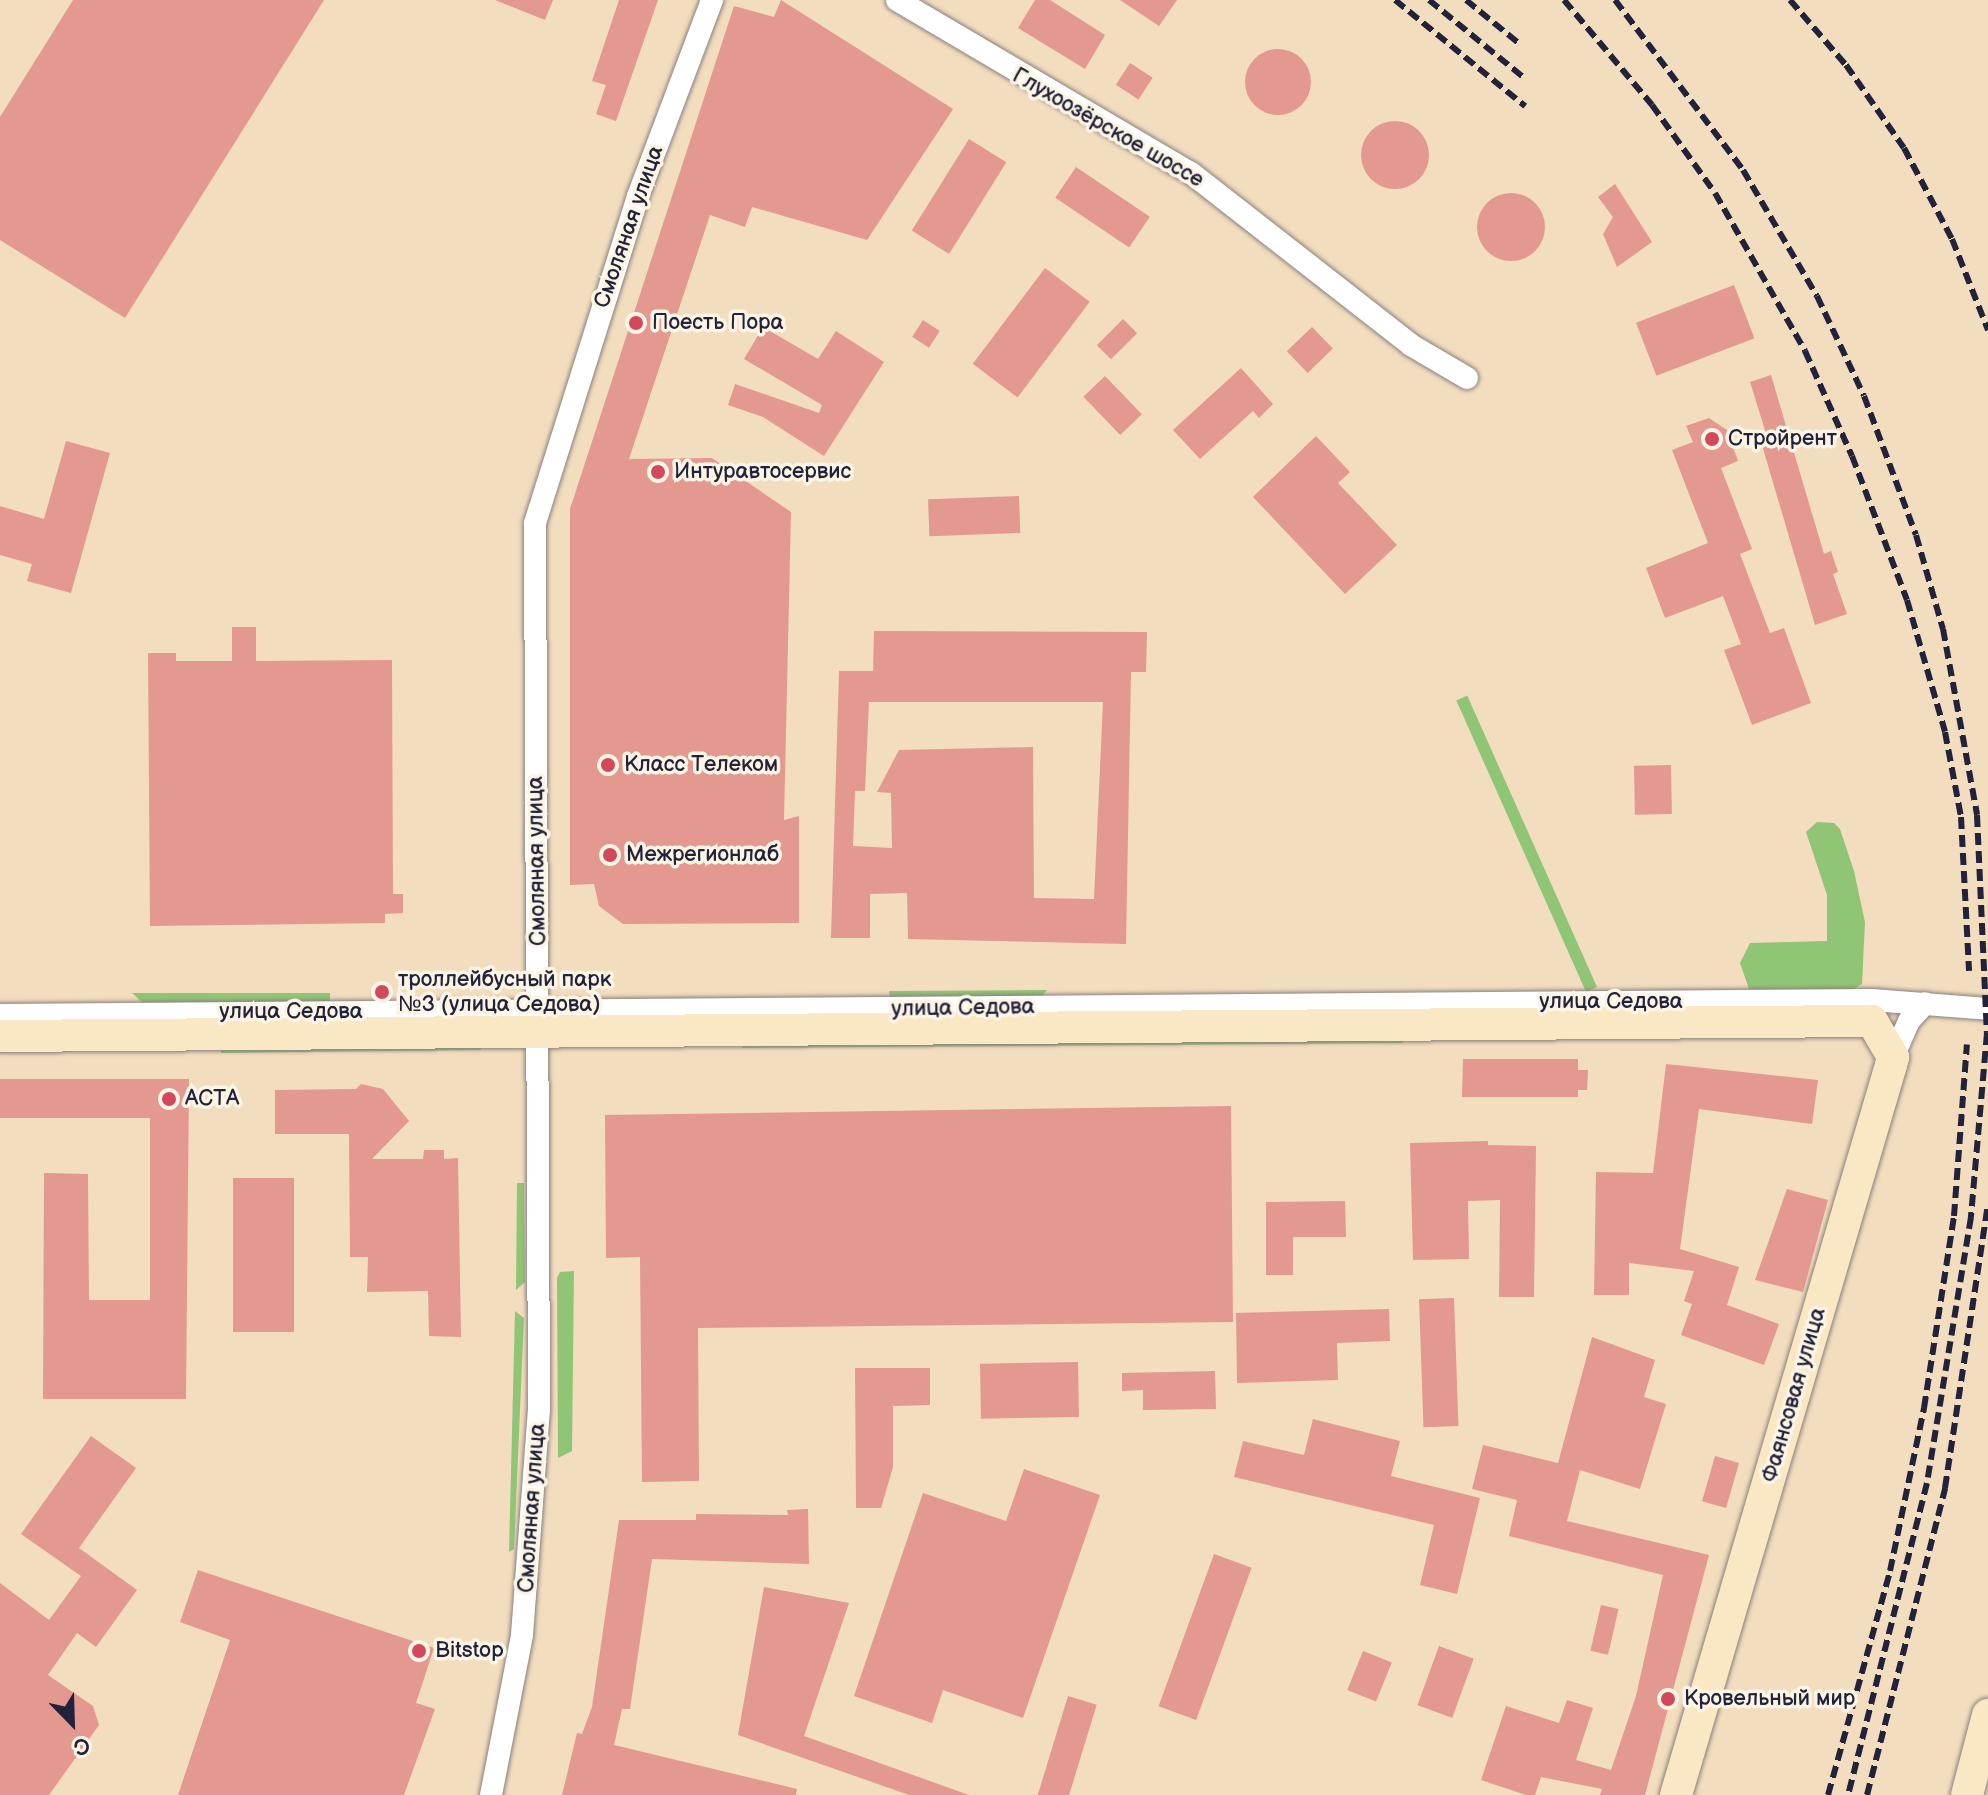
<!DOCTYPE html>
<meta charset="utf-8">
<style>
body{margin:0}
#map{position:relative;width:1988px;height:1795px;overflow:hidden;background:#f3ddbf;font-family:"Balsamiq Sans",sans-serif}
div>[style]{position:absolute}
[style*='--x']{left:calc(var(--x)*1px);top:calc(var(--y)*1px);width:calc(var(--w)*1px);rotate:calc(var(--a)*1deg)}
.green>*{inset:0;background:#91c576;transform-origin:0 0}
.building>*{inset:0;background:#e39890;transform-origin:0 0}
.round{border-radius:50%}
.roads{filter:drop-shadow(0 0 2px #8a807d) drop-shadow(0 0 2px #8a807d)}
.street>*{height:22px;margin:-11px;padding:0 11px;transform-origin:11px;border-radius:11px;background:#fff}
.secondary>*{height:32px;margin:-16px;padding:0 16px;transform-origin:16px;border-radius:16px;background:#fae7c3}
.rail>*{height:6px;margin-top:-3px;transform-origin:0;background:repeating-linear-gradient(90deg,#22223b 0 12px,transparent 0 18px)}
.dots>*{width:22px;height:22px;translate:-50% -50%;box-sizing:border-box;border:4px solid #fcf5e5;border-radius:50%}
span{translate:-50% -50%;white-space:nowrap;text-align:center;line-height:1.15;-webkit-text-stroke:7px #fcf5e5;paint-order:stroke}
.street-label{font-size:22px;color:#22223b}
.poi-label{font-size:22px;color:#22223b}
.left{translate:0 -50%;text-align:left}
.north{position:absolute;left:32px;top:1683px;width:80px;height:80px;-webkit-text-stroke:6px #fcf5e5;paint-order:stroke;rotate:157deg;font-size:22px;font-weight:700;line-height:32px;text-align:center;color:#22223b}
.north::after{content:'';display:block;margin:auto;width:28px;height:36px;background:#22223b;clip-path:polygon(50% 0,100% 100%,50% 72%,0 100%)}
</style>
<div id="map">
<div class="green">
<div style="clip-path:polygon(1817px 822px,1834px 823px,1840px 829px,1854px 871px,1865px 922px,1862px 984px,1854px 989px,1749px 989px,1740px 963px,1750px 943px,1827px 941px,1827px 895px,1806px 832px)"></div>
<div style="left:1597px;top:987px;width:12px;height:319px;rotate:156deg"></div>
<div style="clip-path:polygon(1047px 990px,1041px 997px,890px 997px,889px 991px)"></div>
<div style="clip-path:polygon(132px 993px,330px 993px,330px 1001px,143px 1003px)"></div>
<div style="clip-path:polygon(1402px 1035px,1403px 1043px,742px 1048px,742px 1042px)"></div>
<div style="clip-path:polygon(481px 1043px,481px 1050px,221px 1053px,221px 1044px)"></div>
<div style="clip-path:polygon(517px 1183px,524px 1183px,525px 1282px,516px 1290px)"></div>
<div style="clip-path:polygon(574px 1271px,572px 1451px,558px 1458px,557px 1278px,560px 1272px)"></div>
<div style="clip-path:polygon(515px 1311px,524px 1318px,514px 1549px,509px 1552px)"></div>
</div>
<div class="building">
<div style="clip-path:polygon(73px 0,324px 0,125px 318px,0 240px,0 117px)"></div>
<div style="clip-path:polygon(495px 0,553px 0,545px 20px)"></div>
<div style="clip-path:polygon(619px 0,658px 0,616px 121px,596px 114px,606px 85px,592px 81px)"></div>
<div style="clip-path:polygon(781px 0,953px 109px,867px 240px,752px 207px,745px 227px,710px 215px,629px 459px,712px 458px,791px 512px,784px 820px,799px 816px,799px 923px,623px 924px,599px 906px,594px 884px,570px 885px,570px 509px,734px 6px,774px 17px)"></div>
<div style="clip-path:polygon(1035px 0,1050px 0,1105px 35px,1085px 69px,1018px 28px)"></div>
<div style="clip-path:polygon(1120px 0,1177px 0,1159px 26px)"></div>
<div class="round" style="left:1245px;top:49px;width:66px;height:66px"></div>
<div style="left:1130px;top:63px;width:27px;height:26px;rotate:33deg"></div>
<div class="round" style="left:1361px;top:121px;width:68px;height:68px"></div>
<div style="left:969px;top:139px;width:44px;height:108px;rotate:32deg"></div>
<div style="left:1076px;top:167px;width:89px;height:37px;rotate:34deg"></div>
<div style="clip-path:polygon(1615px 184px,1652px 242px,1617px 267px,1603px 234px,1613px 217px,1598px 197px)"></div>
<div class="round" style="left:1477px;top:193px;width:68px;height:68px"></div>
<div style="left:1045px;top:268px;width:56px;height:120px;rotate:37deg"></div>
<div style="left:1734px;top:285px;width:57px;height:105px;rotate:69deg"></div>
<div style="left:1123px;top:319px;width:20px;height:37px;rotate:45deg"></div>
<div style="left:923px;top:320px;width:20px;height:20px;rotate:33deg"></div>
<div style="clip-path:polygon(763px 327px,818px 359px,836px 331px,884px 362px,824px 456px,763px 417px,728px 405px,735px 384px,819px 413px,822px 405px,744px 359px)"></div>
<div style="left:1312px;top:327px;width:30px;height:35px;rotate:46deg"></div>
<div style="clip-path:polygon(1241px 368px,1273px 404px,1259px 418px,1253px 411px,1200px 459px,1173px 430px)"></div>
<div style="clip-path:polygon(1771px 375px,1824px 554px,1831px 551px,1838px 572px,1833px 574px,1847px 614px,1815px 625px,1762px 445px,1769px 443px,1750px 382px)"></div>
<div style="left:1105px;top:376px;width:53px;height:30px;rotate:46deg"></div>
<div style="clip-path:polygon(1709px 418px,1727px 430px,1738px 461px,1721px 468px,1752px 549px,1740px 554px,1770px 633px,1784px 628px,1811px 703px,1752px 725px,1724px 650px,1741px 644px,1723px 596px,1665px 618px,1646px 568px,1708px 543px,1672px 450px,1693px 442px,1686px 426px)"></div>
<div style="clip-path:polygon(1316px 436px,1350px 472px,1338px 483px,1397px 545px,1345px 594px,1253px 497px)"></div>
<div style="clip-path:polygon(66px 441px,110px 453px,71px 593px,27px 581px,32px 564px,0 555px,0 506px,44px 519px)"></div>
<div style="left:1019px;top:496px;width:37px;height:91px;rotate:88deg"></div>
<div style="clip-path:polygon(232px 627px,256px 627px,256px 661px,392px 660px,393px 894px,403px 894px,403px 913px,385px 914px,385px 923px,150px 926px,148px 653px,176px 653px,176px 661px,232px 661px)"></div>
<div style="clip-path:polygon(evenodd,874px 631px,1147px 632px,1146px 672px,1131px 672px,1126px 944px,908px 939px,907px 893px,870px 894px,870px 938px,831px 938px,839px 671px,873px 671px,874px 631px,869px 702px,1103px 702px,1094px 899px,1034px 898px,1033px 747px,899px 750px,877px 792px,891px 793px,892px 848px,853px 846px,855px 791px,865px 791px,869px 702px)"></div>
<div style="left:1671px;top:765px;width:49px;height:37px;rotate:89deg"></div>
<div style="clip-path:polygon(1463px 1059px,1578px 1059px,1578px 1070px,1588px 1070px,1587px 1090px,1578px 1090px,1578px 1097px,1462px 1097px)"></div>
<div style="clip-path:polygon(1666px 1064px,1818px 1080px,1812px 1124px,1699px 1109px,1680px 1249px,1739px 1267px,1727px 1305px,1779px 1324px,1764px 1365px,1681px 1335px,1692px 1304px,1684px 1301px,1694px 1271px,1629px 1263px,1629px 1295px,1594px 1295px,1596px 1172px,1653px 1173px)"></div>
<div style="clip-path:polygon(0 1079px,189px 1079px,186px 1399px,43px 1399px,44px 1173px,88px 1174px,89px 1300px,150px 1300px,150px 1118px,0 1118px)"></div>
<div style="clip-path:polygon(361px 1084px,383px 1089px,409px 1121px,372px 1159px,423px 1159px,424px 1150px,444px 1150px,444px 1159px,458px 1158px,461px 1337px,429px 1336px,428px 1291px,367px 1292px,368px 1257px,350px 1257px,349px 1134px,275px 1134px,275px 1090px,356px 1089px)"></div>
<div style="clip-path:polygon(1231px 1106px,1233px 1322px,698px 1328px,699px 1481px,642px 1482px,640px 1257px,606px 1258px,605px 1115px)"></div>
<div style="clip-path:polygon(1488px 1141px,1488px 1145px,1536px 1146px,1534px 1297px,1499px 1297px,1500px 1200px,1468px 1201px,1469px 1259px,1413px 1260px,1410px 1143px)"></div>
<div style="left:233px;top:1178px;width:61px;height:154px"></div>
<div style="clip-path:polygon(1787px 1189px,1828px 1200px,1803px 1292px,1755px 1280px)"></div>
<div style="clip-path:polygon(1345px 1201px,1346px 1237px,1293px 1237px,1293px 1275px,1266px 1275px,1266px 1202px)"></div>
<div style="left:1454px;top:1298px;width:128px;height:35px;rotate:88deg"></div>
<div style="clip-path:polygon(1389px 1309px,1390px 1341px,1337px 1343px,1338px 1380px,1237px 1383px,1236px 1313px)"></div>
<div style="clip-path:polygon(1592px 1337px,1655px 1360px,1644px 1397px,1666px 1404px,1640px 1489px,1580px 1470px,1567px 1521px,1709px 1555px,1645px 1795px,1600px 1795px,1602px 1789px,1541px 1777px,1535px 1795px,1526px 1795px,1481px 1780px,1506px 1706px,1559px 1723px,1567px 1700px,1593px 1708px,1576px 1760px,1611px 1770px,1636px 1696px,1663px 1575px,1509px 1536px,1517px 1500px,1472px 1489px,1483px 1445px,1558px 1463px)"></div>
<div style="left:1078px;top:1362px;width:55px;height:98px;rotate:89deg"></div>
<div style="clip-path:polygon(855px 1368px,930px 1368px,930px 1405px,893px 1406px,893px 1467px,881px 1508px,856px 1508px)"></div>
<div style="clip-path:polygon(1215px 1371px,1216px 1409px,1143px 1410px,1143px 1390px,1122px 1391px,1122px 1373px)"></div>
<div style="clip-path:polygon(1313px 1419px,1400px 1441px,1391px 1476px,1480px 1498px,1457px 1594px,1420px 1585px,1434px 1525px,1234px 1477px,1243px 1441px,1304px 1455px)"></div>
<div style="clip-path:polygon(91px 1436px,136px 1468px,79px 1548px,137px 1590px,96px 1647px,77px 1633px,48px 1675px,93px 1706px,99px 1725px,49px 1795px,0 1795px,0 1583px,49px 1620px,81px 1576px,21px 1534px)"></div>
<div style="left:1715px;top:1456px;width:25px;height:47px;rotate:16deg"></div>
<div style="clip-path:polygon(1024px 1469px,1100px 1495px,1023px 1718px,943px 1690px,932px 1723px,854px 1696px,923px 1493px,1006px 1521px)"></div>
<div style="clip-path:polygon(808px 1509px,809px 1564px,652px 1559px,630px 1709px,622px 1709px,614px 1745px,797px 1789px,796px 1795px,562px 1795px,577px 1733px,582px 1734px,592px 1707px,619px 1520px,696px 1520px,696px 1514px,788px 1515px,787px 1510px)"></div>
<div style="left:1214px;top:1554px;width:40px;height:162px;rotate:20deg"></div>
<div style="clip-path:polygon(198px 1570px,434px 1648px,416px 1703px,435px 1709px,404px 1795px,178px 1795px,230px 1640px,180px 1622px)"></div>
<div style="clip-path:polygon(764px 1587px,849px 1603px,804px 1736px,969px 1795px,909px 1795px,738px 1735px)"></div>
<div style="left:1601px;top:1605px;width:18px;height:47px;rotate:13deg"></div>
<div style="left:1439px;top:1646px;width:37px;height:63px;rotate:20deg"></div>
<div style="left:1363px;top:1651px;width:31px;height:42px;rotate:22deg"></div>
<div style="left:1068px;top:1696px;width:30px;height:105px;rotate:17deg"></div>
</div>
<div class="roads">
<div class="street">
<div style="--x:897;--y:0;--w:341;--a:30.5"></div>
<div style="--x:1191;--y:173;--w:279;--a:38"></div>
<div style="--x:1411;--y:345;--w:65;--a:30.5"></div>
<div style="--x:0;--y:1015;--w:1872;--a:-0.46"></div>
<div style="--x:1872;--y:1000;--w:116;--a:4.4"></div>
<div style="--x:1893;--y:1057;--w:39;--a:-66"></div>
<div style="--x:1909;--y:1021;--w:24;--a:-48"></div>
<div style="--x:491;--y:1795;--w:163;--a:-79"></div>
<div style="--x:522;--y:1635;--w:227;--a:-85.7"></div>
<div style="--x:539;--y:1409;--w:886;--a:-90.26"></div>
<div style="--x:535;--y:523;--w:343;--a:-72.5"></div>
<div style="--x:638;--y:196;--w:210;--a:-69.3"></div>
</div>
<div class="secondary">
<div style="--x:0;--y:1036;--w:1872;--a:-0.46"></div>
<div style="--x:1872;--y:1021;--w:42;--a:59.7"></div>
<div style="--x:1893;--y:1057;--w:8;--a:104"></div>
<div style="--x:1891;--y:1065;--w:761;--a:106.41"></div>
<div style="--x:1967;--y:1795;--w:83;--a:-75.3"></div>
</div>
</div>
<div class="rail">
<div style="--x:1395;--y:0;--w:168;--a:39.2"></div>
<div style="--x:1429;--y:0;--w:122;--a:39.3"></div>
<div style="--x:1466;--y:0;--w:71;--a:39.3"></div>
<div style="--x:1564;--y:0;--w:137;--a:50"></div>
<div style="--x:1652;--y:105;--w:108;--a:54.4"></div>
<div style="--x:1715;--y:193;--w:182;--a:60.3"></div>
<div style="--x:1805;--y:351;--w:115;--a:65.9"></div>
<div style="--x:1852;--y:456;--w:154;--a:69.1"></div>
<div style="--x:1907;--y:600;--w:137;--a:73.9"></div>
<div style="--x:1945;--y:732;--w:86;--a:79.3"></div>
<div style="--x:1961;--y:817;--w:154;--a:87"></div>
<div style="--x:1615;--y:0;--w:213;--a:53"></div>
<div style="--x:1743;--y:170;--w:146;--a:59.6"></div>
<div style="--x:1817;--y:296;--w:110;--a:64.8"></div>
<div style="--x:1864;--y:396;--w:148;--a:69.5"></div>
<div style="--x:1916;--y:535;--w:98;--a:74"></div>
<div style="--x:1943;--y:629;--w:189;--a:79.6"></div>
<div style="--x:1977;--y:815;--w:218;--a:87.4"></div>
<div style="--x:1987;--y:1033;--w:185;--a:95"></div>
<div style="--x:1971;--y:1217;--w:270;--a:99.4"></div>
<div style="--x:1927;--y:1483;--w:322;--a:104.2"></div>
<div style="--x:1790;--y:0;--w:86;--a:49.3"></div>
<div style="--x:1846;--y:65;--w:101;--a:55.1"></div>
<div style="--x:1904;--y:148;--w:103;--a:62.2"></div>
<div style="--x:1952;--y:239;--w:98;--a:68.4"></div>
<div style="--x:1828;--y:1795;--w:232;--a:-74.5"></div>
<div style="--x:1890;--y:1571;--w:167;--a:-78.2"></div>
<div style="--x:1924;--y:1408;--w:194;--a:-81.1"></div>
<div style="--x:1954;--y:1216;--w:172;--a:-85.7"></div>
<div style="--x:1867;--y:1795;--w:317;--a:-75.7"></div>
<div style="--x:1945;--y:1488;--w:286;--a:-81.4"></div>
</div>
<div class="dots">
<div style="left:636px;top:323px;background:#d1495b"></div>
<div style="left:1712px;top:439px;background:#d1495b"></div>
<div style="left:658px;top:472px;background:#d1495b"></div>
<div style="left:608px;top:765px;background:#d1495b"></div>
<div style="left:610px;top:855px;background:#d1495b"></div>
<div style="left:382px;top:992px;background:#d1495b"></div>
<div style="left:169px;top:1099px;background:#d1495b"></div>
<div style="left:419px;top:1651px;background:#d1495b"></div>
<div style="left:1668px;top:1699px;background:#d1495b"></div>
</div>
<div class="street-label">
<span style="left:1108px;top:128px;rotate:30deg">Глухоозёрское шоссе</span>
<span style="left:629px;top:227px;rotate:-71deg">Смоляная улица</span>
<span style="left:537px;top:861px;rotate:-91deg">Смоляная улица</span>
<span style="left:1611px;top:1002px">улица Седова</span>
<span style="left:963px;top:1008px;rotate:-1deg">улица Седова</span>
<span style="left:291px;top:1012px">улица Седова</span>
<span style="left:1794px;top:1395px;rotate:-74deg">Фаянсовая улица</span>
<span style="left:532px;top:1508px;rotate:-86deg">Смоляная улица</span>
</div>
<div class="poi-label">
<span class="left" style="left:652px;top:323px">Поесть Пора</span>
<span class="left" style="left:1728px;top:439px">Стройрент</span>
<span class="left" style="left:674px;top:472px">Интуравтосервис</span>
<span class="left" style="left:624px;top:765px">Класс Телеком</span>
<span class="left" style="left:626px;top:855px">Межрегионлаб</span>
<span class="left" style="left:398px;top:992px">троллейбусный парк<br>№3 (улица Седова)</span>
<span class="left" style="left:185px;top:1099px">АСТА</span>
<span class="left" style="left:435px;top:1651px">Bitstop</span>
<span class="left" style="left:1684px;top:1699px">Кровельный мир</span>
</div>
<div class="north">С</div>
</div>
